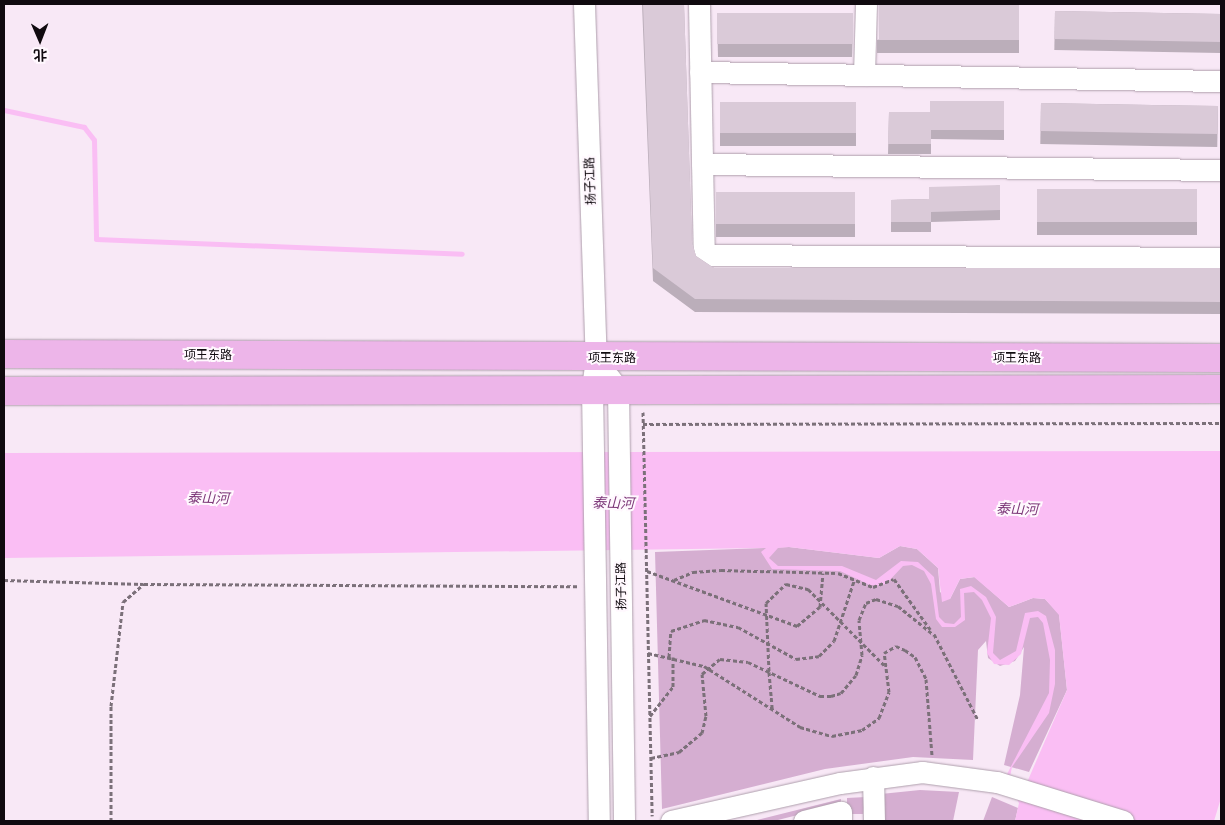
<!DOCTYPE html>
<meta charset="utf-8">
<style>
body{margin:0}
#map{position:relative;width:1225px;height:825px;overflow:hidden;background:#f8e8f6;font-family:"Noto Serif","Noto Sans SC",serif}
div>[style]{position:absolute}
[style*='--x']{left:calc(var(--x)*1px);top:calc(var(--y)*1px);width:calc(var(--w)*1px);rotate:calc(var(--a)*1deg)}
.green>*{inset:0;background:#d5aed1}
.water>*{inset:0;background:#fabef4}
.stream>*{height:5px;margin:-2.5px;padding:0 2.5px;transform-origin:2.5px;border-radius:2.5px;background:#fabef4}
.path>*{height:3px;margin-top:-1.5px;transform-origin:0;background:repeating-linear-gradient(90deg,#7b7079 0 4px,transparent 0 6.5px)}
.roads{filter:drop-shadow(0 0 1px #ae9fac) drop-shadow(0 0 1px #ae9fac)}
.minor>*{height:21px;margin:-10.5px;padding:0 10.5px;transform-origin:10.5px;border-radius:10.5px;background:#fff}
.major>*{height:28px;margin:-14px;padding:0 14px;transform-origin:14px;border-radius:14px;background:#edb5e9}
.path-bridge>*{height:3px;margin-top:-1.5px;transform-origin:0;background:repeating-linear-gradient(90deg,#7b7079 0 4px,transparent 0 6.5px)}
.wall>*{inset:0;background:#bbaeba;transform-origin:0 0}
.building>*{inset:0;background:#dacad8;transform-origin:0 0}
span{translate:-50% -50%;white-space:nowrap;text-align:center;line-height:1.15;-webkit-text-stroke:4px #fff8fe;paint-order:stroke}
.street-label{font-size:12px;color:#100a0f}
.water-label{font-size:14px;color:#7d3879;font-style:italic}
.frame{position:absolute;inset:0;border:5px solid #100a0f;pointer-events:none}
.north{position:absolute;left:15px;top:15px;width:50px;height:50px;-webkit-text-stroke:4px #fff8fe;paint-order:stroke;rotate:179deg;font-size:14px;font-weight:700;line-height:20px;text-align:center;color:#100a0f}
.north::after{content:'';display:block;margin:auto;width:18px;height:22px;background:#100a0f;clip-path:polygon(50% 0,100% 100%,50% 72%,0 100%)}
</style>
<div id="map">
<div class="green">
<div style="clip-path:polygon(900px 546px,917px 549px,938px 568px,940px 592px,950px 599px,960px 579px,975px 577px,1009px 607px,1033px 598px,1045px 599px,1059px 614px,1067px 690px,1029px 772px,1004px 765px,1020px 695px,1024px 647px,1015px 661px,1000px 666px,988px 658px,986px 641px,978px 650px,973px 760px,913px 757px,825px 769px,662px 809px,655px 552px,789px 547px,879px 558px)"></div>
<div style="clip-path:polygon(920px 790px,959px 792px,953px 821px,882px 821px,881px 794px)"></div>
<div style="clip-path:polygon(866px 797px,863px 814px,847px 814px,847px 798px)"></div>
<div style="clip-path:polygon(992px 797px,1018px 808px,1015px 821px,983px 821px)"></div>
<div style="clip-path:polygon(841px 799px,841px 804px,774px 821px,753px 821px)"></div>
</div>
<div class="water">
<div style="clip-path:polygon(evenodd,1221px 451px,1221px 798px,1214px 821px,1015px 821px,1019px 803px,1005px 778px,1049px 693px,1050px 660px,1043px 623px,1038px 617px,1030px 618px,1021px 654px,1009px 665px,994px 664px,987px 653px,991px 618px,982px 600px,974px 592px,964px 593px,965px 620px,955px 627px,942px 627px,936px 619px,931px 584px,924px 571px,912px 565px,903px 566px,886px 584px,872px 586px,840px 571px,772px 569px,761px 552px,766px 548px,4px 558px,4px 453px,1221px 451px,900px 546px,917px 549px,938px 568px,942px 602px,950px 599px,960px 579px,974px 577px,1009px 607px,1033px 598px,1045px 599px,1059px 615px,1067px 690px,1022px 794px,1010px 777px,1012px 767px,1049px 713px,1055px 684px,1055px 650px,1046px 616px,1038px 611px,1025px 613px,1016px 651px,1000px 660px,993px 653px,996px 617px,986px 597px,971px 586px,960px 589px,961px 617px,954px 624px,945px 623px,939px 617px,934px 577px,918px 562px,901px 561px,876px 580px,842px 566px,778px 566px,769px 558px,778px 548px,789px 547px,879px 558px,900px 546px)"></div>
</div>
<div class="stream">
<div style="--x:4;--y:110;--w:82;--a:12"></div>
<div style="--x:84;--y:127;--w:16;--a:52"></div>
<div style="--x:94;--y:140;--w:99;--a:88.8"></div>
<div style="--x:96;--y:239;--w:366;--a:2.3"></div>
</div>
<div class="path">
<div style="--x:643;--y:412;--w:404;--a:88.7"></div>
<div style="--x:643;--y:424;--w:578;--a:-0.1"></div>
<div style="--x:647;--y:571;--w:160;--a:20.1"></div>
<div style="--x:797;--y:626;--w:30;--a:-40"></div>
<div style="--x:820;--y:607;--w:34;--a:-85"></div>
<div style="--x:4;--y:580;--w:139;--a:1.6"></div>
<div style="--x:674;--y:580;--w:21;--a:-23"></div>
<div style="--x:693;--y:572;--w:28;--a:-4"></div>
<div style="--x:721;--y:570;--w:117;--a:1.5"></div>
<div style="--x:838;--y:573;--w:38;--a:22"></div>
<div style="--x:873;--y:587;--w:22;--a:-21"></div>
<div style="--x:894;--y:579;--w:62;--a:54.2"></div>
<div style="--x:934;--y:634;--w:97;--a:62.9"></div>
<div style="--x:863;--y:644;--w:31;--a:45"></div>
<div style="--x:648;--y:653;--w:57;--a:13.1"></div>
<div style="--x:704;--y:666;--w:114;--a:32.4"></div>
<div style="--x:800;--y:727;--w:33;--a:16"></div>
<div style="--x:832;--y:736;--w:31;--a:-11"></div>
<div style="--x:862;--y:730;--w:21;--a:-35"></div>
<div style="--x:879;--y:718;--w:28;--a:-69"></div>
<div style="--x:889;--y:692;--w:39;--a:-97"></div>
<div style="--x:884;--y:653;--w:14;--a:-30"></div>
<div style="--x:896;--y:646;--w:10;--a:24"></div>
<div style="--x:905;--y:650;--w:12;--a:35"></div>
<div style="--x:915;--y:657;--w:25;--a:63"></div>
<div style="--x:926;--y:679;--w:76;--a:85.5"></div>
<div style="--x:669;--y:657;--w:26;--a:-86"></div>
<div style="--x:671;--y:631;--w:35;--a:-18"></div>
<div style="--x:704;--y:620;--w:35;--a:12"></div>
<div style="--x:738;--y:627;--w:66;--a:28.9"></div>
<div style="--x:796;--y:659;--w:23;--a:-7"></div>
<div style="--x:819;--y:656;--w:21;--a:-45"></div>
<div style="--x:834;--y:641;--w:63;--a:-71.6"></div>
<div style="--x:769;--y:672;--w:38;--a:85"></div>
<div style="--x:650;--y:716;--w:37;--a:-52"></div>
<div style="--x:673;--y:687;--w:30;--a:-90"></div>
<div style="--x:651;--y:758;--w:29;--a:-12"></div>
<div style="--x:679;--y:752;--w:30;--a:-40"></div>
<div style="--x:702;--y:733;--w:17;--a:-77"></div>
<div style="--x:706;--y:716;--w:42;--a:-95.4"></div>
<div style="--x:702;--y:674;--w:23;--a:-40"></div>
<div style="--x:720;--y:659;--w:28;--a:6"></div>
<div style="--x:748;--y:662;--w:80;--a:25.3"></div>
<div style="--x:820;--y:696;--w:11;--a:0"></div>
<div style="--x:831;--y:696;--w:10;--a:-17"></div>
<div style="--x:841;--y:693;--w:23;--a:-50"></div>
<div style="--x:856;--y:675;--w:21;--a:-73"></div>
<div style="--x:862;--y:655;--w:35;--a:-95"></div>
<div style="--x:859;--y:620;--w:18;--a:-68"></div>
<div style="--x:866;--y:603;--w:11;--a:-22"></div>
<div style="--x:876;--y:599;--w:23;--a:18"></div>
<div style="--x:898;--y:606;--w:46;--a:38.9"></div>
<div style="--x:111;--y:821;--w:115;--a:-90"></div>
<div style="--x:111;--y:706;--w:105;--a:-83.4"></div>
<div style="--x:123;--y:602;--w:28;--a:-41"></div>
<div style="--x:144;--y:584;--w:434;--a:0.3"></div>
</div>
<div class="roads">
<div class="minor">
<div style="--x:584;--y:4;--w:355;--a:88.1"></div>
<div style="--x:596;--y:359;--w:29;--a:98"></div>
<div style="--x:592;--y:388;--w:433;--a:89.1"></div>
<div style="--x:699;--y:4;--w:251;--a:88.9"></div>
<div style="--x:704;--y:255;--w:517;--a:0.33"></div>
<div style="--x:700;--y:72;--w:521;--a:0.99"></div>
<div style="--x:864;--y:75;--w:71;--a:-88.4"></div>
<div style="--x:702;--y:164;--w:519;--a:0.66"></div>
<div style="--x:609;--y:377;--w:15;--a:53"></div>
<div style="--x:618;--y:389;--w:432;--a:89.2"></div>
<div style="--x:873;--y:777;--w:44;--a:88.7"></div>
<div style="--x:671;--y:821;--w:173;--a:-12.7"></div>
<div style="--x:840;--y:783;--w:83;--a:-7.6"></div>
<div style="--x:922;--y:772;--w:76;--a:7.6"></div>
<div style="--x:997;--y:782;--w:132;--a:17.2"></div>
<div style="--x:804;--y:821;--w:38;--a:-14"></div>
<div style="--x:841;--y:812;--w:9;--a:90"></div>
</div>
<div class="major">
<div style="--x:4;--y:354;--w:1217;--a:0.19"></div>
<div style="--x:4;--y:391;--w:1217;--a:-0.09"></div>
</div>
</div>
<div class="path-bridge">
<div style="--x:769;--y:671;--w:68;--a:-92.5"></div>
<div style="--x:766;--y:603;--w:28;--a:-44"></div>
<div style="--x:786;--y:584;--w:23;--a:13"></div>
<div style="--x:808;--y:589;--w:76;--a:45"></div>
</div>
<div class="wall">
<div style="clip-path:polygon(642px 4px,684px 4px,692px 242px,696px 256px,714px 268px,1221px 268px,1221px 314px,695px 312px,653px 281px)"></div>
<div style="clip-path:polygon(1019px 5px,1019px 53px,877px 53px,877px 40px)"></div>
<div style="left:1055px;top:11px;width:166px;height:39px;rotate:1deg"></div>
<div style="clip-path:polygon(717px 13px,853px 26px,852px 57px,718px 57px)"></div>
<div style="clip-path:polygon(1004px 101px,1004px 140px,931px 139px,931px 154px,888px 154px,889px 112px,930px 112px)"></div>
<div style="left:720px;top:102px;width:136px;height:44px"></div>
<div style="left:1041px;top:103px;width:177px;height:41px;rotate:1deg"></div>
<div style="clip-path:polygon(1000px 185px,1000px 220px,931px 222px,931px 232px,891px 232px,891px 200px,929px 199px)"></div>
<div style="left:1037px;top:189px;width:160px;height:46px"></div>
<div style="left:716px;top:192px;width:139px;height:45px"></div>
</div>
<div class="building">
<div style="clip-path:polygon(643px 4px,684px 4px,692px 242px,696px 256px,714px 268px,1221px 268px,1221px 302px,695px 299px,653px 268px)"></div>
<div style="left:879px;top:5px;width:140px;height:35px"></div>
<div style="left:1055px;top:11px;width:166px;height:28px;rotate:1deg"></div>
<div style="left:717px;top:13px;width:136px;height:31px"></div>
<div style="clip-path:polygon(930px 101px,1004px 101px,1004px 130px,931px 130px,931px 144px,888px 144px,889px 112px,930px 112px)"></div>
<div style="left:720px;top:102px;width:136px;height:31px"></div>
<div style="left:1041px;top:103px;width:177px;height:28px;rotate:1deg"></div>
<div style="clip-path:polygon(1000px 185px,1000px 210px,931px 212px,931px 222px,891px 222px,891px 200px,929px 199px,929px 187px)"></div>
<div style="left:1037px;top:189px;width:160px;height:33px"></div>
<div style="left:716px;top:192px;width:139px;height:32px"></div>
</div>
<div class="street-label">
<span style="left:590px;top:181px;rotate:-92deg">扬子江路</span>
<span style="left:208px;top:355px">项王东路</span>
<span style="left:612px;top:358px">项王东路</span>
<span style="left:1017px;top:358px">项王东路</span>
<span style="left:621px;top:586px;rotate:-91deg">扬子江路</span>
</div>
<div class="water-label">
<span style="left:208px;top:498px;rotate:1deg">泰山河</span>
<span style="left:613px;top:503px;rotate:1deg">泰山河</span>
<span style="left:1017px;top:509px;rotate:1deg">泰山河</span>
</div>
<div class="frame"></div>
<div class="north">北</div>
</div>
